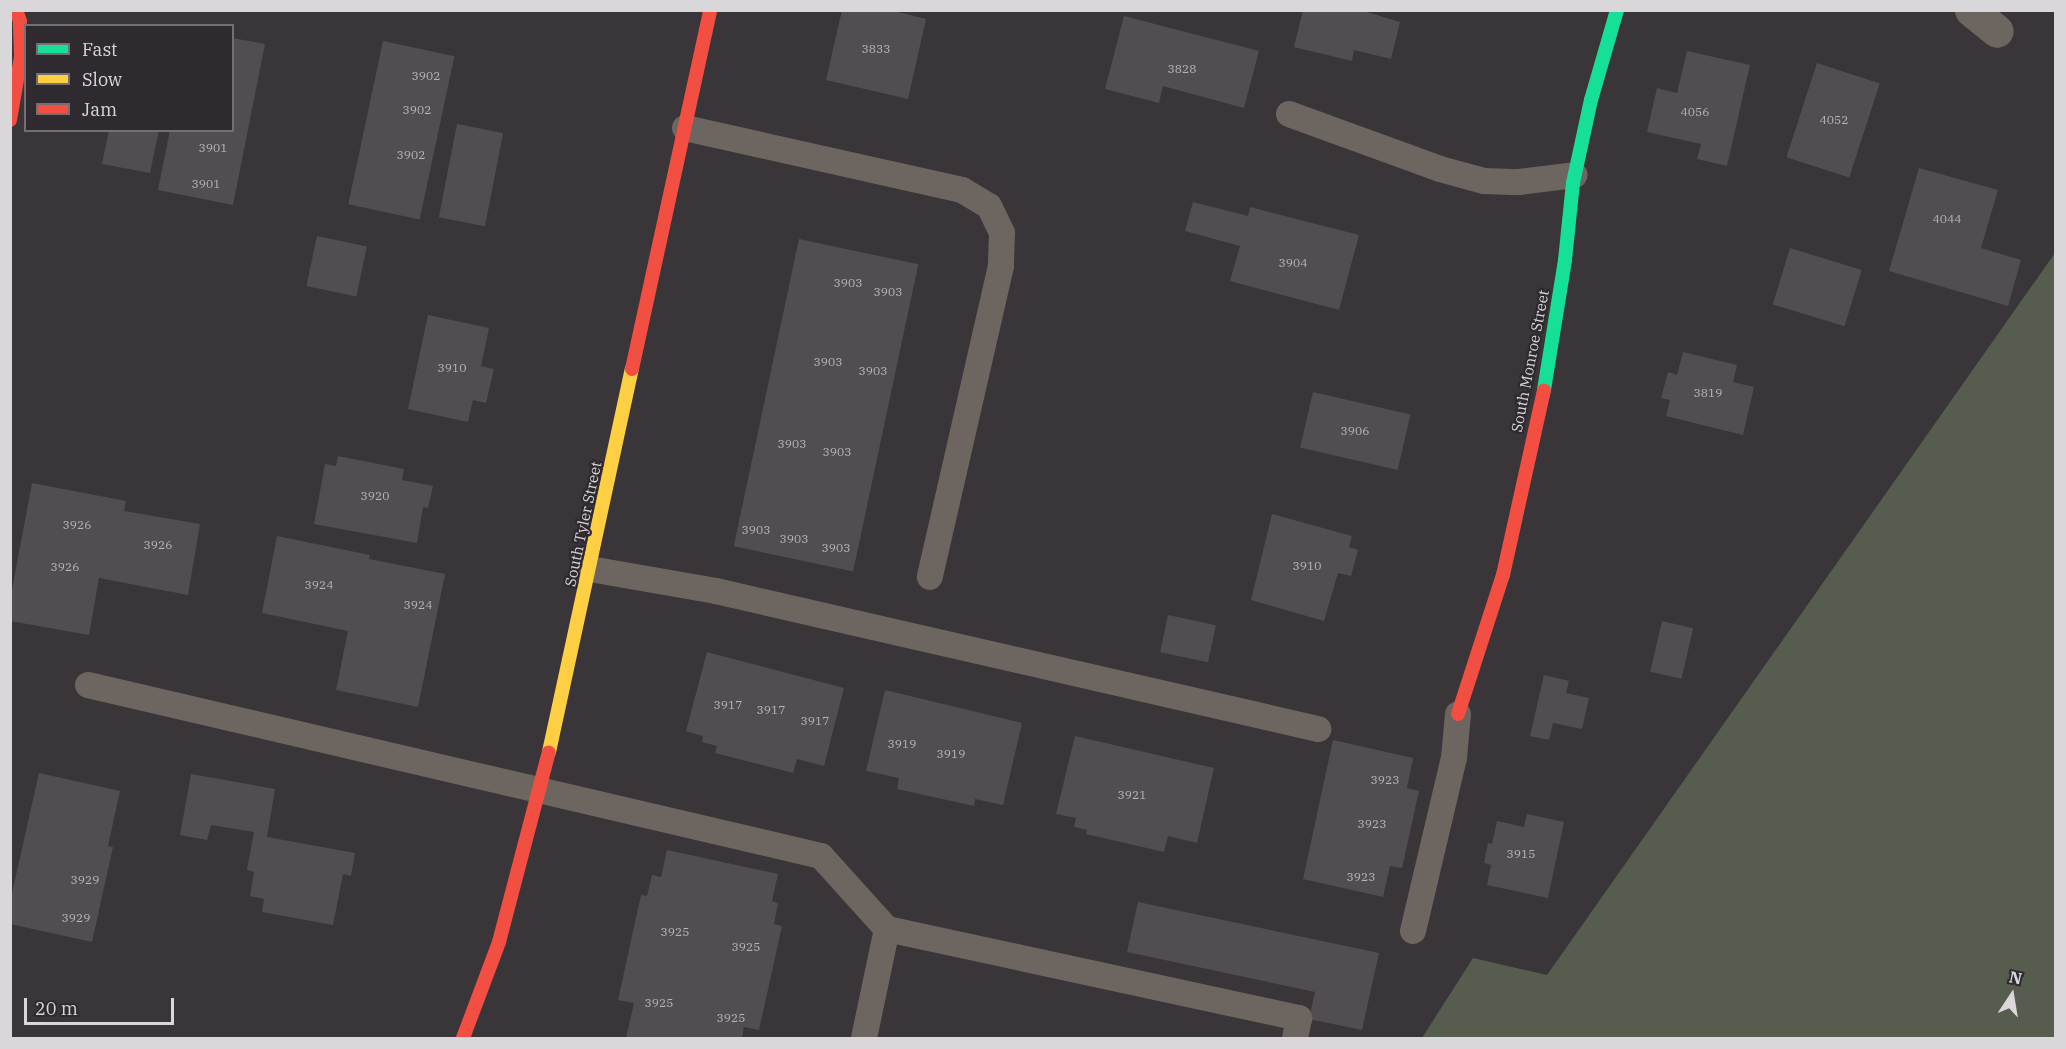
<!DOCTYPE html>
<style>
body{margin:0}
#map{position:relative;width:2066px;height:1049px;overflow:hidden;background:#393539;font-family:"IBM Plex Serif",serif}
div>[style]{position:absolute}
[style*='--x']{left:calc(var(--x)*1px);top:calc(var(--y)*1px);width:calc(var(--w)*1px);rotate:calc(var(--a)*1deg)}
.green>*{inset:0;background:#565d4e}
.building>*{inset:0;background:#514e51;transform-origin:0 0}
.lane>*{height:26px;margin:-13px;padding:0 13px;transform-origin:13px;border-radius:13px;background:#6d6560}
.street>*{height:33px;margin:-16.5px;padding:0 16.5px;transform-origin:16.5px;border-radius:16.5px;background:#6d6560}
.fast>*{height:14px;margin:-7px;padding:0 7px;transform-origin:7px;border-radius:7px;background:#16e098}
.slow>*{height:14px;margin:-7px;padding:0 7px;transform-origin:7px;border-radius:7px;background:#ffcf43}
.jam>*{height:14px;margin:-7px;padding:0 7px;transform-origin:7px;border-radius:7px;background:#f24e42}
span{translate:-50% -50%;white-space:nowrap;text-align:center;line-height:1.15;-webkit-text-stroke:4.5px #2f2a30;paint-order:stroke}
.number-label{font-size:12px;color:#b8b5b8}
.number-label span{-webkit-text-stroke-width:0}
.street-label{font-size:15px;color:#dad7db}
.frame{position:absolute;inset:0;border:12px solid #dad7db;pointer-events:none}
.legend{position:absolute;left:24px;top:24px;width:210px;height:108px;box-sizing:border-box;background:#2f2a30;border:2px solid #736f74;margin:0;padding:8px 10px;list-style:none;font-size:18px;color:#dad7db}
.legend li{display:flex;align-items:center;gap:12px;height:30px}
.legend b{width:30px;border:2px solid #736f74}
.north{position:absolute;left:1982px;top:965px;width:60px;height:60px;-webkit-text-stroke:4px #2f2a30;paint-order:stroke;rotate:12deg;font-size:16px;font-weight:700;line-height:24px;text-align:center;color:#dad7db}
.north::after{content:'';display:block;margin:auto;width:21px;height:27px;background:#dad7db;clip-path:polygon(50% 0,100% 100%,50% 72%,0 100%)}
.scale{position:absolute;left:24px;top:998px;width:150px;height:27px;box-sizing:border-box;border:3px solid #dad7db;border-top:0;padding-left:8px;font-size:18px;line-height:21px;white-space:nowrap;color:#dad7db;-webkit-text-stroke:4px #2f2a30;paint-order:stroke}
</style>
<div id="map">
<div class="green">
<div style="clip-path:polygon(2055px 253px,2055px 1038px,1422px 1038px,1473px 958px,1547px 975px)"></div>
</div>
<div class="building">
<div style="clip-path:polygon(842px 10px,891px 10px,926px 19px,908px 99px,826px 80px)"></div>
<div style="clip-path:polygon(1303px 10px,1360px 10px,1400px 22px,1391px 59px,1354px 50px,1352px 61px,1294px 47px)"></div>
<div style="clip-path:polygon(1124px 16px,1259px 51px,1244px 108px,1163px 86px,1159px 103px,1105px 89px)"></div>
<div style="clip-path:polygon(232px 38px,265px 44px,233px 205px,158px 190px,170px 130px,232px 130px)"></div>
<div style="left:383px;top:41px;width:73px;height:167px;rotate:12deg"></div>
<div style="clip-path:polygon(1687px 51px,1750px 65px,1727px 166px,1697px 159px,1701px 144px,1647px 132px,1657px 88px,1677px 93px)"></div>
<div style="left:1817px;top:63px;width:66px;height:99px;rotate:18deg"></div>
<div style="left:457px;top:124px;width:47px;height:95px;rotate:11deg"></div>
<div style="clip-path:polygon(109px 130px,159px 130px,150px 173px,102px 164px)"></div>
<div style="clip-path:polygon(1919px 168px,1998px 190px,1981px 248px,2021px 260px,2008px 306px,1889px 271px)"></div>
<div style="clip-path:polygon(1193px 202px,1248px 216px,1250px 207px,1359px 235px,1339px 310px,1230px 281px,1240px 246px,1185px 231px)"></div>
<div style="left:317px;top:236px;width:51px;height:51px;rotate:12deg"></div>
<div style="left:799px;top:239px;width:122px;height:314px;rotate:12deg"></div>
<div style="left:1790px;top:248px;width:75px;height:59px;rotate:17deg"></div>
<div style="clip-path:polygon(428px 315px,489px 328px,481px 366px,494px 369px,486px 403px,473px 400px,468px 422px,408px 409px)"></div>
<div style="clip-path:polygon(1683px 352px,1737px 365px,1733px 382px,1754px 387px,1743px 435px,1666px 416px,1670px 400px,1661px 398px,1668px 372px,1677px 375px)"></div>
<div style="left:1313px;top:392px;width:100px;height:57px;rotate:13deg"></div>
<div style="clip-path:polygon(338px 456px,404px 469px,402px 480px,433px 486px,428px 508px,423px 507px,417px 543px,314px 524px,325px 464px,336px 466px)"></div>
<div style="clip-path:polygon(32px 483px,126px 501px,124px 511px,200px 524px,188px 595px,99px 578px,89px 635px,10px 621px,10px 600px)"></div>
<div style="clip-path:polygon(1272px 514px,1352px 536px,1349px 547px,1358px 550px,1351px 576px,1338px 573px,1324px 621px,1251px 600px)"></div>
<div style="clip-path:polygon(277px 536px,370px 555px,369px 559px,445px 574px,418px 707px,336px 690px,348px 631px,262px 613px)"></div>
<div style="left:1168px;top:615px;width:49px;height:38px;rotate:12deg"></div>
<div style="left:1662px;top:621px;width:32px;height:52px;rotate:13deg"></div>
<div style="clip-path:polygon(707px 652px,844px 688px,824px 766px,797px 759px,793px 773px,715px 753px,717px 746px,702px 742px,703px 736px,686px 731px)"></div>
<div style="clip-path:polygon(1544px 675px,1569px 681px,1566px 693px,1589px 698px,1582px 729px,1553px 723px,1549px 740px,1530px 736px)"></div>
<div style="clip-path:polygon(885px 690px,1022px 723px,1003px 805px,975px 799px,974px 806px,897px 789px,899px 778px,866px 771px)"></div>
<div style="clip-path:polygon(1075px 736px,1214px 768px,1197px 843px,1168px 836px,1164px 852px,1086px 834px,1087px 830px,1074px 827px,1076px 818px,1056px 814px)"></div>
<div style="clip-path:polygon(1333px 740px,1413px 758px,1407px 788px,1419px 791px,1402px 868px,1390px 866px,1383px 897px,1303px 879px)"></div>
<div style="clip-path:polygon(39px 773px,120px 791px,108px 846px,113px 847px,92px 942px,10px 924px,10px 902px)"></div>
<div style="clip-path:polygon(191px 774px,275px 789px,267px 837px,355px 853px,351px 876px,343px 874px,333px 925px,262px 912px,264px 899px,250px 896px,254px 872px,247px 870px,254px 832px,211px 825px,207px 840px,180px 835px)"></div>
<div style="clip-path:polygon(1527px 814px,1564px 822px,1548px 898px,1487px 885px,1491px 865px,1484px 863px,1488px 843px,1492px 844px,1497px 821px,1524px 827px)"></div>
<div style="clip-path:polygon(667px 850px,778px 874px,772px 901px,778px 903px,774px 924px,782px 926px,759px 1030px,744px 1027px,742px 1038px,626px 1038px,634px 1003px,618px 1000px,641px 895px,647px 896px,652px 875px,661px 877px)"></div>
<div style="clip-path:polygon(1138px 902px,1379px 953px,1362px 1030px,1309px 1019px,1315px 992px,1127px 952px)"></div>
</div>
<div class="lane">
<div style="--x:1289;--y:114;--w:161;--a:20"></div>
<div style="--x:1440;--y:169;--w:46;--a:15.3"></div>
<div style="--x:1484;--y:181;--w:35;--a:2"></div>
<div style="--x:1519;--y:182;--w:56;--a:-7.1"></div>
<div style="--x:685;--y:128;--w:284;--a:12.6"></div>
<div style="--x:962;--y:190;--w:31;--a:31"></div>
<div style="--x:989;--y:206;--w:30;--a:64"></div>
<div style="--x:1002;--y:233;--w:33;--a:92"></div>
<div style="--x:1001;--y:266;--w:319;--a:102.9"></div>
<div style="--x:590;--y:569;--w:128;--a:9.9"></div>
<div style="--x:716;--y:591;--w:618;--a:12.91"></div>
<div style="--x:88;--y:685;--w:753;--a:13.13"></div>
<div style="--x:821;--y:856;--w:98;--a:47.9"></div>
<div style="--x:887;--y:929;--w:422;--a:12.2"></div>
<div style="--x:1299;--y:1018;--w:20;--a:101"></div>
<div style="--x:1413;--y:931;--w:178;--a:-76.7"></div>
<div style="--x:1454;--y:758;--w:44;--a:-84.8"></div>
<div style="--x:864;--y:1038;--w:111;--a:-78.1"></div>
</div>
<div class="street">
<div style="--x:1971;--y:10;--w:33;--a:39"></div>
</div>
<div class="fast">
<div style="--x:1544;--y:390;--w:132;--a:-80.8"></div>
<div style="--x:1565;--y:260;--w:77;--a:-84.1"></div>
<div style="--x:1573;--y:183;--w:85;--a:-77.8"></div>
<div style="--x:1591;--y:100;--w:94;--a:-73.9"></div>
</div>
<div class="slow">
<div style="--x:549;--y:752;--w:392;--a:-77.8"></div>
</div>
<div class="jam">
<div style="--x:10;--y:120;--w:65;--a:-80.2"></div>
<div style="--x:21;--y:56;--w:35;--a:-92"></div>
<div style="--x:20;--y:21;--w:12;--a:-110"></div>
<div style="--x:632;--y:369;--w:367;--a:-77.7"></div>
<div style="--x:1458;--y:714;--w:146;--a:-72.1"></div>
<div style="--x:1503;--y:575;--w:189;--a:-77.5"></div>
<div style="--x:463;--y:1038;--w:103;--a:-69.4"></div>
<div style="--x:499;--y:942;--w:196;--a:-75.3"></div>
</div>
<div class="number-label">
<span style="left:876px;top:49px">3833</span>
<span style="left:1182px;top:69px">3828</span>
<span style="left:426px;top:76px">3902</span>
<span style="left:417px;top:110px">3902</span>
<span style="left:1695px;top:112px">4056</span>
<span style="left:1834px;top:120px">4052</span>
<span style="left:213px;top:148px">3901</span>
<span style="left:411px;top:155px">3902</span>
<span style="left:206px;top:184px">3901</span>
<span style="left:1947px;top:219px">4044</span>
<span style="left:1293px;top:263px">3904</span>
<span style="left:848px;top:283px">3903</span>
<span style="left:888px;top:292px">3903</span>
<span style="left:828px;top:362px">3903</span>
<span style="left:452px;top:368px">3910</span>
<span style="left:873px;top:371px">3903</span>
<span style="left:1708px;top:393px">3819</span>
<span style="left:1355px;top:431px">3906</span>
<span style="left:792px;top:444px">3903</span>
<span style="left:837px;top:452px">3903</span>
<span style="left:375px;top:496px">3920</span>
<span style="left:77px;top:525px">3926</span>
<span style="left:756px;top:530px">3903</span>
<span style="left:794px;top:539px">3903</span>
<span style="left:158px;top:545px">3926</span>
<span style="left:836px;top:548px">3903</span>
<span style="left:1307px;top:566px">3910</span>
<span style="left:65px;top:567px">3926</span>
<span style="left:319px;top:585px">3924</span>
<span style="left:418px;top:605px">3924</span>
<span style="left:728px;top:705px">3917</span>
<span style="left:771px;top:710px">3917</span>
<span style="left:815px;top:721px">3917</span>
<span style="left:902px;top:744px">3919</span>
<span style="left:951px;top:754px">3919</span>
<span style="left:1385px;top:780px">3923</span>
<span style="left:1132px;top:795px">3921</span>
<span style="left:1372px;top:824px">3923</span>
<span style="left:1521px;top:854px">3915</span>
<span style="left:1361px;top:877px">3923</span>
<span style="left:85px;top:880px">3929</span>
<span style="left:76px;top:918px">3929</span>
<span style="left:675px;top:932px">3925</span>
<span style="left:746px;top:947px">3925</span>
<span style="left:659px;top:1003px">3925</span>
<span style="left:731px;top:1018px">3925</span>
</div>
<div class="street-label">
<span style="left:1530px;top:361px;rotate:-79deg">South Monroe Street</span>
<span style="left:583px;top:524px;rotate:-78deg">South Tyler Street</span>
</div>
<div class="frame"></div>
<ul class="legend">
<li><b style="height:8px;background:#16e098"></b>Fast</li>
<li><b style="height:8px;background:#ffcf43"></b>Slow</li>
<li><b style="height:8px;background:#f24e42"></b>Jam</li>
</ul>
<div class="north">N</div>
<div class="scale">20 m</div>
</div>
